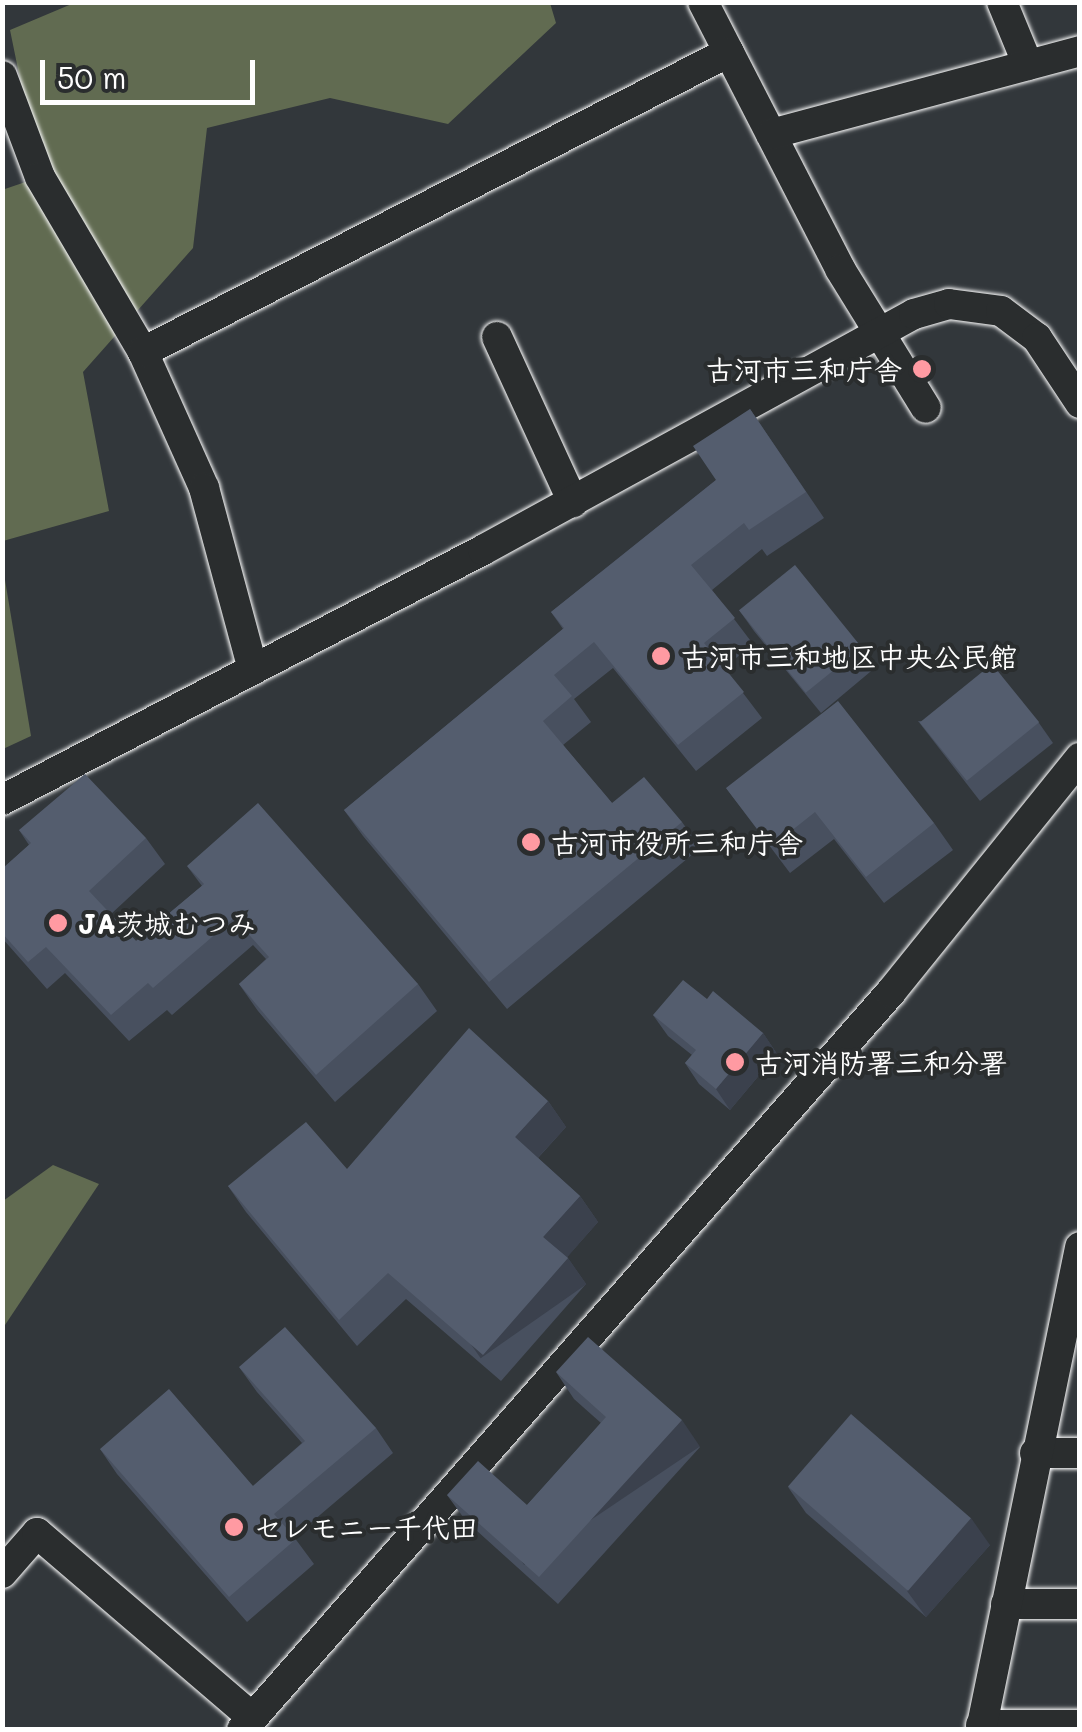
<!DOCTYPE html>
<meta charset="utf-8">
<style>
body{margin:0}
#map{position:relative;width:1082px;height:1732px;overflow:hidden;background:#32373b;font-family:Mali,"Klee One",sans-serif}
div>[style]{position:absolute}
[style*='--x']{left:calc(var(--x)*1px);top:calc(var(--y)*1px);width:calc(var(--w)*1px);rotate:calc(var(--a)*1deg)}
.green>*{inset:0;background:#616b51}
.roads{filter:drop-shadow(0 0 2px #fff) drop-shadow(0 0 2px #fff)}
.minor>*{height:30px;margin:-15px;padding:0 15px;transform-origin:15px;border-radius:15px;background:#2a2d2e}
.wall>*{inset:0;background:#48505f}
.shaded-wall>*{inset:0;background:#3b414d;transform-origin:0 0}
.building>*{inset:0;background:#545d6e;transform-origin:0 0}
.dots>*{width:28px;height:28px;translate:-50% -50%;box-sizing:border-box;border:5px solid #2a2d2e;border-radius:50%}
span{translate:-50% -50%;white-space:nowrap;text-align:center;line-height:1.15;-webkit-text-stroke:8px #2a2d2e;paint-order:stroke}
.poi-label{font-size:28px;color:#fff;font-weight:700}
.right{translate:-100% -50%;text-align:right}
.left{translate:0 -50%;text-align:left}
.frame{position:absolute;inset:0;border:5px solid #fff;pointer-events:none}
.scale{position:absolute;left:40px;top:60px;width:215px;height:45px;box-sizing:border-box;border:5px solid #fff;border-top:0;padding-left:12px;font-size:30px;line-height:35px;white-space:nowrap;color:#fff;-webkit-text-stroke:8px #2a2d2e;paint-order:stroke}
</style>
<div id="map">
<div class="green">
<div style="clip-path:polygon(74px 3px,550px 3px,556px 23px,448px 124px,330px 98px,207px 128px,193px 248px,83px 372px,109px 511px,3px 541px,2px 190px,40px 177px,10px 30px)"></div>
<div style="clip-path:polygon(3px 568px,31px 736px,3px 749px,2px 749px)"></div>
<div style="clip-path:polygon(53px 1165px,99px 1184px,3px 1328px,3px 1201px)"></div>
</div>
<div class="roads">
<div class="minor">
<div style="--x:703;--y:2;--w:300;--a:62.8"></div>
<div style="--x:840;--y:269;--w:163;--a:58.3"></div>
<div style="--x:1002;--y:2;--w:68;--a:67.6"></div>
<div style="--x:2;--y:76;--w:108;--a:69.4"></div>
<div style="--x:40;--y:177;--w:203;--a:59.5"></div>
<div style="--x:143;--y:352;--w:149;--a:65.8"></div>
<div style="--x:204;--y:488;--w:188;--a:74.9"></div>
<div style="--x:771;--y:134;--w:320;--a:-15"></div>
<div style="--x:497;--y:337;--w:182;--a:65.3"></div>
<div style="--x:143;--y:352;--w:658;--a:-27.11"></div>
<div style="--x:2;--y:800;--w:542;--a:-27.46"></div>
<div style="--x:483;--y:550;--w:491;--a:-28.7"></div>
<div style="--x:914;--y:314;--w:36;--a:-16"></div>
<div style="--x:949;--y:304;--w:52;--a:7.7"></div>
<div style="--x:1001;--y:311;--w:45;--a:36.9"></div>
<div style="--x:1037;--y:338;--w:78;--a:56.5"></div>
<div style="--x:1035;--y:1453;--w:45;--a:0"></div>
<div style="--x:2;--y:1573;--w:53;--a:-48.8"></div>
<div style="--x:37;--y:1533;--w:283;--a:40.6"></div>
<div style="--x:1006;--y:1604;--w:74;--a:0"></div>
<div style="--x:981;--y:1725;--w:99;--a:0"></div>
<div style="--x:242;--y:1730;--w:983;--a:-48.67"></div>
<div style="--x:891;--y:992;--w:301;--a:-51.1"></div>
<div style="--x:981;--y:1730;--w:493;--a:-78.4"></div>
</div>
</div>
<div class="wall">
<div style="clip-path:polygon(750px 409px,824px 518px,767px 556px,762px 549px,712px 590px,753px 644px,724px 668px,762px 718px,696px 771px,613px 668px,574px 699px,591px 722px,563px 745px,612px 803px,682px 822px,700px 848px,507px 1009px,363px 836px,344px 810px,563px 629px,551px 612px,716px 480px)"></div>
<div style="clip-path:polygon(739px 610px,862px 647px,876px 667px,821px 713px,754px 631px)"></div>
<div style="clip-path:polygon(918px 721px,1039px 723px,1053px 743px,980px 801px)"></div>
<div style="clip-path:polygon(726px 788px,934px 823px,953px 850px,884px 903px,834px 839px,790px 873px)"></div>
<div style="clip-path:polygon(19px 830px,146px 838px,165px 864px,111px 914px,136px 941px,202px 886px,187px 866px,418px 984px,437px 1011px,335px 1102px,258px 1011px,239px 984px,266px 959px,253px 945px,172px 1015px,167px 1010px,129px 1041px,65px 973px,47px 989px,2px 938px,2px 869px,29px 845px)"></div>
<div style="clip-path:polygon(707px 999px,763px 1033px,777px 1054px,730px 1110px,699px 1084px,685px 1063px,692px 1055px,668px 1036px,653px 1015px)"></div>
<div style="clip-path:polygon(548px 1101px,566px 1127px,538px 1158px,580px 1196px,598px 1222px,567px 1257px,586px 1284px,501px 1381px,406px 1299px,357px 1346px,246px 1212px,228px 1186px,347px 1169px)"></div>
<div style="clip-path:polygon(239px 1367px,376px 1428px,393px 1453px,294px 1537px,314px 1564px,247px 1622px,117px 1474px,100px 1449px,253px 1486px,302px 1443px,257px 1392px)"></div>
<div style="clip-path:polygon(556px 1372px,700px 1447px,558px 1604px,466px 1521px,447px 1495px,527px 1505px,601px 1423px,574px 1399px)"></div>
<div style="clip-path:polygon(788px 1487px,990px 1545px,926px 1617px,806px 1513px)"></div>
</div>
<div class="shaded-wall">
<div style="clip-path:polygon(763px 1033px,777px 1054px,730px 1110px,716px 1089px)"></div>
<div style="clip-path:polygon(548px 1101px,566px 1127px,533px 1163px,515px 1137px)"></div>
<div style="clip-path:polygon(580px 1196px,598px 1222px,562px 1263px,543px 1237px)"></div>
<div style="left:568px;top:1258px;width:32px;height:129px;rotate:55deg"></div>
<div style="left:682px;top:1420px;width:32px;height:212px;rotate:56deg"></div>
<div style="clip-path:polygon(971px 1518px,990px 1545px,926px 1617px,907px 1591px)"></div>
</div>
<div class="building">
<div style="clip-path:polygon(750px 409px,806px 492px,749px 530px,744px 523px,691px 565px,735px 618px,704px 643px,744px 692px,678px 745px,594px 642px,554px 675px,572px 696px,543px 721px,612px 803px,644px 777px,682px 822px,489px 982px,344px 810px,564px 628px,551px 612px,716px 480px,693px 446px)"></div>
<div style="left:795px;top:565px;width:106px;height:72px;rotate:51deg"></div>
<div style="left:992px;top:664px;width:75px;height:93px;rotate:51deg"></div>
<div style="clip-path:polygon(838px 701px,934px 823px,866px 877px,815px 812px,771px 847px,726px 788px)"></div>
<div style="clip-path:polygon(85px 774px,146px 838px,89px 891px,136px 941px,204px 884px,187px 866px,258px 803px,418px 984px,316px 1075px,239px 984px,269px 957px,234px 918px,153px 988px,148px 983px,111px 1015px,46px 947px,28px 962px,2px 933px,2px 869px,31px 843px,19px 830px)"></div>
<div style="clip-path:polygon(683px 980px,707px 999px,713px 991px,763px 1033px,716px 1089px,685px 1063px,696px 1050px,653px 1015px)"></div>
<div style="clip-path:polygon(469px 1028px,548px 1101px,515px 1137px,580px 1196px,543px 1237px,568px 1258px,483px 1355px,388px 1273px,339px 1320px,228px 1186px,306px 1122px,347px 1169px)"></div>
<div style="clip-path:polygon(285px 1327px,376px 1428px,274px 1514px,296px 1539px,229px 1597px,100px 1449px,169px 1389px,253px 1486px,305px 1441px,239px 1367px)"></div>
<div style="clip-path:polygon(588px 1337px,682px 1420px,539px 1577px,447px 1495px,478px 1461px,527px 1505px,606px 1417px,556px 1372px)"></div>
<div style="left:851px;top:1414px;width:159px;height:96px;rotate:41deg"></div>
</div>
<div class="dots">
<div style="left:922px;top:369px;background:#ff9aa2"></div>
<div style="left:661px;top:656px;background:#ff9aa2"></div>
<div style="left:531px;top:842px;background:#ff9aa2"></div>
<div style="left:58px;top:923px;background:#ff9aa2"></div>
<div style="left:735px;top:1062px;background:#ff9aa2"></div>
<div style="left:234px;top:1527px;background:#ff9aa2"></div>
</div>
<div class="poi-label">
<span class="right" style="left:902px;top:369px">古河市三和庁舎</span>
<span class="left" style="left:681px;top:656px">古河市三和地区中央公民館</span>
<span class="left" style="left:551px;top:842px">古河市役所三和庁舎</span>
<span class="left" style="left:78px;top:923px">JA茨城むつみ</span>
<span class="left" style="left:755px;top:1062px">古河消防署三和分署</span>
<span class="left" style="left:254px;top:1527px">セレモニー千代田</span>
</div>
<div class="frame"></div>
<div class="scale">50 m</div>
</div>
